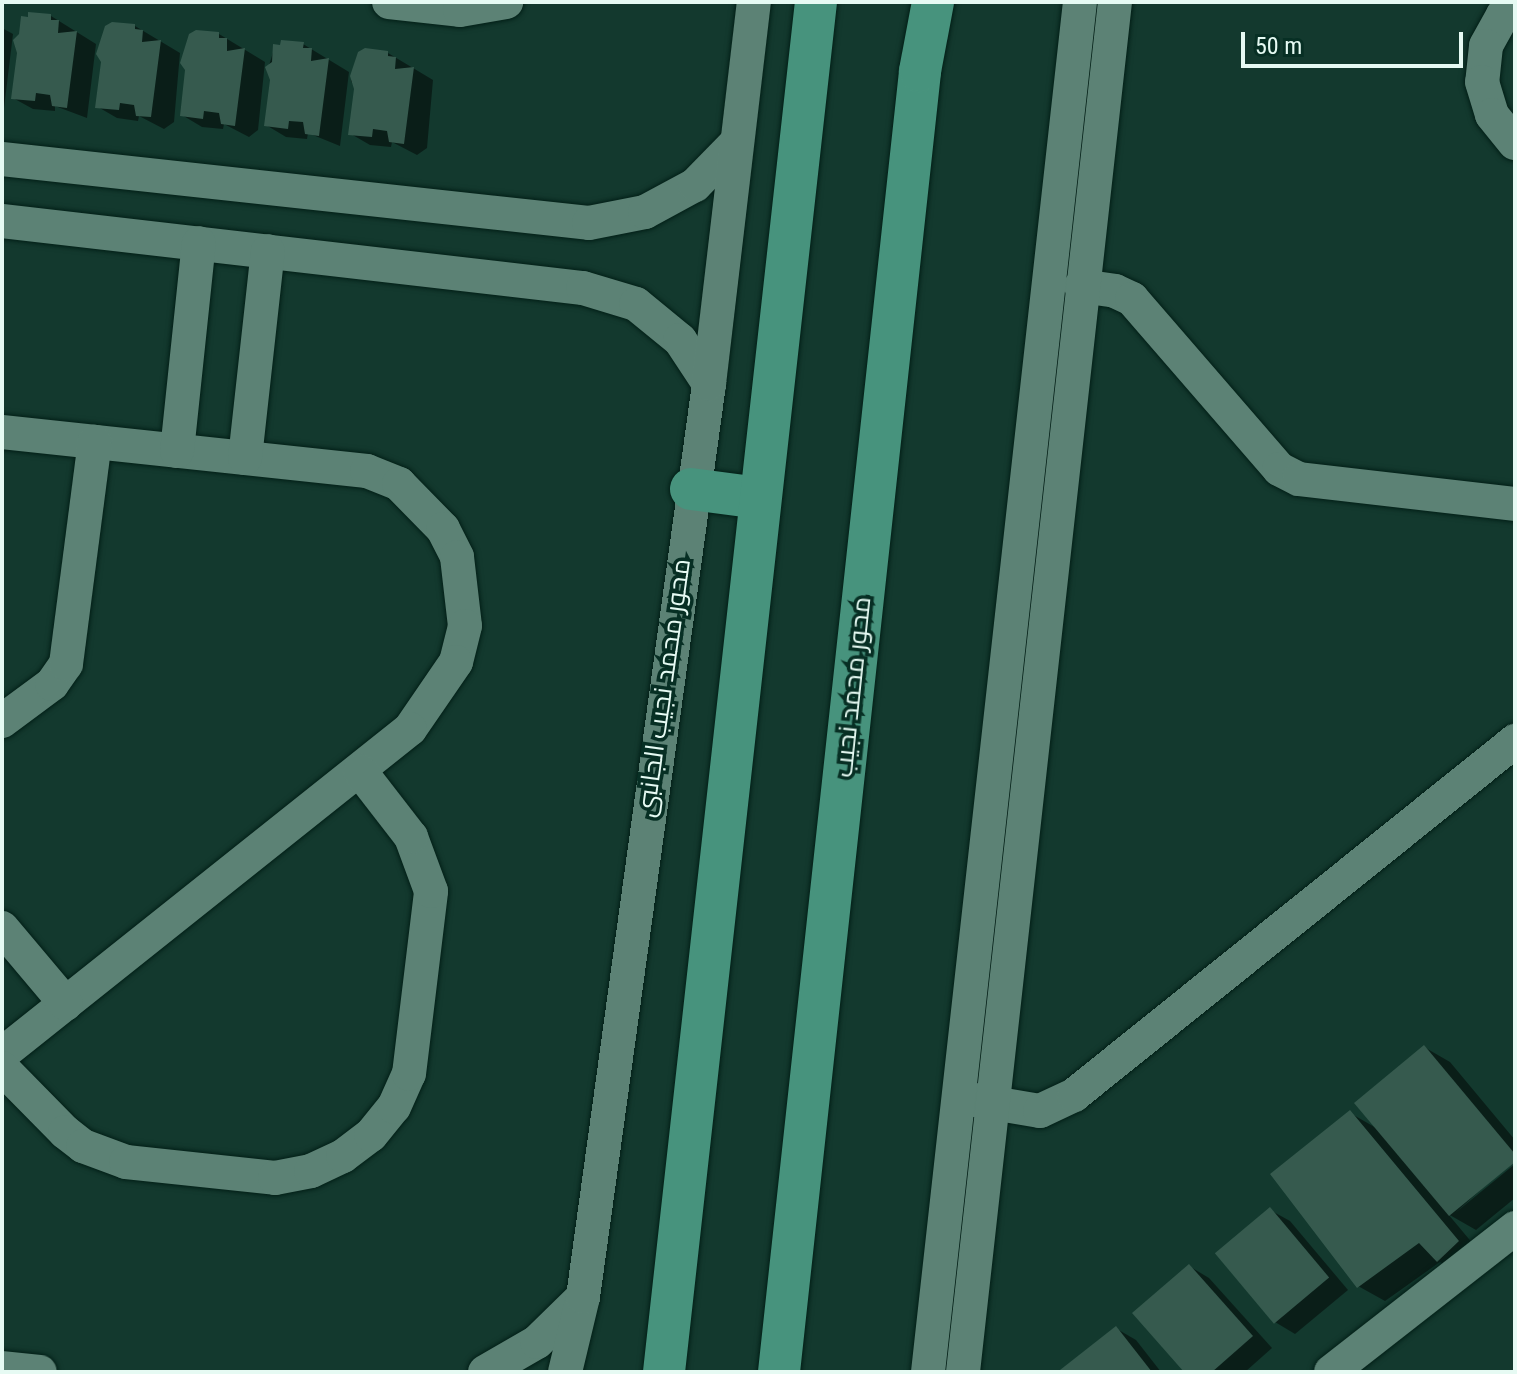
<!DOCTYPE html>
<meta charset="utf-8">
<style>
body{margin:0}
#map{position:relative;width:1517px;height:1374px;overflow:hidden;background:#13392e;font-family:"Roboto Condensed",Cairo,sans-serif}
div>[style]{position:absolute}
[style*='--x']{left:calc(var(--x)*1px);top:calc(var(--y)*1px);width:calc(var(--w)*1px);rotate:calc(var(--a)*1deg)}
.shadow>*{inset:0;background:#0007}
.building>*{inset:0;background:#365a4e;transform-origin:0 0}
.roads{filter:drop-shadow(0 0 2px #031f17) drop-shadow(0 0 2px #031f17)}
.minor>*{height:34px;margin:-17px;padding:0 17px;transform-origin:17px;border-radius:17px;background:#5c8275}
.major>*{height:42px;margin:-21px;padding:0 21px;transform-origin:21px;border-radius:21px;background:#47937d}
span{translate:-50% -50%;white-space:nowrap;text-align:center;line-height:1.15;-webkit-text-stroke:7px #072f24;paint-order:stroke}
.street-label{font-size:26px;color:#e6faf3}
.frame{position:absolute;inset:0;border:4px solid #e6faf3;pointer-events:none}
.scale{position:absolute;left:1241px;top:32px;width:222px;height:36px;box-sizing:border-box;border:4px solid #e6faf3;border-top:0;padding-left:10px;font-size:24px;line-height:28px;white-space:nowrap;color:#e6faf3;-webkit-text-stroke:6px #072f24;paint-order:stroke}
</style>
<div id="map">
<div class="shadow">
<div style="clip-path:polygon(51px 16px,96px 44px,87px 118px,55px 106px,55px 111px,33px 109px,13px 98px)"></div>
<div style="clip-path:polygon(135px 26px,180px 53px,174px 122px,164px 129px,139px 116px,138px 121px,117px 118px,98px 107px)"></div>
<div style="clip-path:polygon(2px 28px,13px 34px,4px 108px,2px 108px)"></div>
<div style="clip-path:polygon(219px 34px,265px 62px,258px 130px,249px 137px,224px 124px,223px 129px,202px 127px,182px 115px)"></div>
<div style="clip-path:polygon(303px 44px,349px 72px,340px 146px,308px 133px,307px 139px,286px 137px,266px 125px,272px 79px,267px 72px,275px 46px)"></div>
<div style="clip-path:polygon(388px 53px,433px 80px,427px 148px,417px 155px,392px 142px,391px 147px,370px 145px,351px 134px,356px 88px,351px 81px,359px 54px)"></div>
<div style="clip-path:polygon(1424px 1047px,1450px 1062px,1515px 1140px,1515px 1159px,1455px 1213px,1515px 1164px,1515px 1198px,1476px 1230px,1448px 1214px,1484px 1257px,1465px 1276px,1440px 1262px,1385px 1301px,1358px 1286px,1350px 1113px,1378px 1129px)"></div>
<div style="clip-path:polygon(1270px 1210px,1290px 1221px,1348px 1290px,1295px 1334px,1275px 1322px)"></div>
<div style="clip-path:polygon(1189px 1266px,1209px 1278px,1272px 1348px,1245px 1372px,1187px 1372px)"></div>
<div style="clip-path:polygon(1117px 1329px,1136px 1340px,1161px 1372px,1064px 1372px)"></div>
</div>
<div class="building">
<div style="clip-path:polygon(28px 12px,51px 14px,51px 20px,59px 20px,58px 33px,77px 31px,67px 108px,52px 106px,50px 95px,36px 93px,35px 101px,11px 99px,17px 53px,13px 40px,19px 34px,21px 16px,28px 17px)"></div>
<div style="clip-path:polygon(112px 22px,135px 24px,135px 29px,143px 30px,142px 42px,161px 40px,151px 117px,136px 116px,134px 105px,120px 103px,119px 110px,95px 108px,101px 62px,96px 54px,105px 26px)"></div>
<div style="clip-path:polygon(196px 30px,219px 32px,219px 38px,227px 38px,227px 51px,245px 48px,235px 126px,221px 124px,219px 113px,204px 111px,203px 119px,180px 116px,185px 70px,180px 63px,189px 34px)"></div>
<div style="clip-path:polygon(281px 40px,304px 42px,303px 48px,312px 48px,311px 61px,329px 58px,319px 136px,305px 134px,303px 122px,289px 121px,288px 129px,264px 126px,270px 80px,265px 67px,272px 62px,273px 44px,280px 45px)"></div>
<div style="clip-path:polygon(365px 48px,388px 51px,388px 56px,396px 57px,395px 69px,414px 67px,404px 144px,389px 142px,387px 131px,373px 129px,372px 137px,348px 135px,354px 89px,350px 76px,358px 52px)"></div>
<div style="clip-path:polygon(1424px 1045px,1515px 1154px,1515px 1162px,1449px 1216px,1354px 1103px)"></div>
<div style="clip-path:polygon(1350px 1110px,1459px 1241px,1437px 1262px,1419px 1243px,1357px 1288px,1270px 1174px)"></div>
<div style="left:1270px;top:1207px;width:92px;height:72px;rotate:50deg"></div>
<div style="clip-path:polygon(1189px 1264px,1253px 1336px,1212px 1372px,1184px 1372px,1132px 1313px)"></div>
<div style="clip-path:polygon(1116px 1326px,1152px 1372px,1062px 1372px,1060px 1370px)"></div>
</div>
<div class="roads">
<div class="minor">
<div style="--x:389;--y:2;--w:71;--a:6.4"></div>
<div style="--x:460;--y:10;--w:47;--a:-9.9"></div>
<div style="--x:1515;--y:5;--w:16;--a:140"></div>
<div style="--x:1503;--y:15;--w:35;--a:119"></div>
<div style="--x:1486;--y:46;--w:36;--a:96"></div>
<div style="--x:1482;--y:82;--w:34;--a:73"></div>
<div style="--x:1492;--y:115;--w:36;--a:51"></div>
<div style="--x:2;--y:159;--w:590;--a:6.22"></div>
<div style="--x:589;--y:223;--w:57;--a:-11.1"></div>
<div style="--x:645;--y:212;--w:57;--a:-28.4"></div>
<div style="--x:695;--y:185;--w:57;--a:-45.7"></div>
<div style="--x:2;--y:221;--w:585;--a:6.58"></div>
<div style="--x:583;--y:288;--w:55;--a:16.8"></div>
<div style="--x:636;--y:304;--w:57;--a:39.3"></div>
<div style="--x:680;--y:340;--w:53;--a:56.6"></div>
<div style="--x:1081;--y:286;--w:34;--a:8"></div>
<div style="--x:1115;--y:291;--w:19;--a:25"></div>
<div style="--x:1132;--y:299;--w:225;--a:49.1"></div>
<div style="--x:1279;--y:469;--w:22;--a:27"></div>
<div style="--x:1299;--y:479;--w:217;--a:6.6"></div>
<div style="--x:2;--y:432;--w:367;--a:6.1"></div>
<div style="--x:367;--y:471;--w:35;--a:22"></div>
<div style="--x:399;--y:484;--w:63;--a:45.6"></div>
<div style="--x:443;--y:529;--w:31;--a:63"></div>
<div style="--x:457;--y:557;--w:69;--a:83.4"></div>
<div style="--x:465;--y:626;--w:37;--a:104"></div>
<div style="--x:456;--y:662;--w:81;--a:124.5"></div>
<div style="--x:410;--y:729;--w:522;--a:141.46"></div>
<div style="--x:177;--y:451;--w:209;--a:-84"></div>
<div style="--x:245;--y:458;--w:208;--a:-83.7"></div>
<div style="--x:2;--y:721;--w:62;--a:-36.5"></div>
<div style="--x:52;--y:684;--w:24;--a:-55"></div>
<div style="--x:66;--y:664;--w:224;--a:-82.6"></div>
<div style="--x:2;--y:928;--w:99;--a:49.9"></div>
<div style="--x:2;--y:1068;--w:90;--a:45.5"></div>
<div style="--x:65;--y:1132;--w:23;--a:38"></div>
<div style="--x:83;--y:1146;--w:46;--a:20.4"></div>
<div style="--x:126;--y:1162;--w:150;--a:6.1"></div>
<div style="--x:275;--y:1178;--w:37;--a:-11"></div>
<div style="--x:311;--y:1171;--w:35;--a:-25"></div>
<div style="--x:343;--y:1156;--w:35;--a:-37"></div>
<div style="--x:371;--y:1135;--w:36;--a:-51"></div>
<div style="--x:394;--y:1107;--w:36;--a:-66"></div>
<div style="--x:409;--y:1074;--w:184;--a:-83.1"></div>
<div style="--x:431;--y:891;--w:58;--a:-110.3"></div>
<div style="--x:411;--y:837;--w:83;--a:-127.7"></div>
<div style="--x:969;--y:1099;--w:72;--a:9.6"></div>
<div style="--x:1040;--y:1111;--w:38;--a:-25"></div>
<div style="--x:1074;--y:1095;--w:566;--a:-38.75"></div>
<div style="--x:2;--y:1368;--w:38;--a:6"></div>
<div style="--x:485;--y:1372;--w:60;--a:-30"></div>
<div style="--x:537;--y:1342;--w:64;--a:-44.4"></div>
<div style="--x:565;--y:1372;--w:77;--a:-76.5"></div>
<div style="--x:583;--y:1297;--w:922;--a:-82.14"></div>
<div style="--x:709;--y:384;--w:385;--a:-83.3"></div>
<div style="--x:928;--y:1372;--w:1378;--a:-83.67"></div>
<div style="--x:963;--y:1372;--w:1378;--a:-83.67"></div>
<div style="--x:1331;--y:1372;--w:234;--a:-38"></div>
</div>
<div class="major">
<div style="--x:691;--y:489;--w:69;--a:7.5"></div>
<div style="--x:664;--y:1372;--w:1378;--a:-83.67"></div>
<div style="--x:779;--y:1372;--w:1309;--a:-83.81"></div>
<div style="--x:920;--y:71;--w:70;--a:-79.3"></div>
</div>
</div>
<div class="street-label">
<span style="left:853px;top:687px;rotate:-84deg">محور محمد نجيب</span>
<span style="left:664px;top:688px;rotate:-82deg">محور محمد نجيب الجانبى</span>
</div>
<div class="frame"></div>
<div class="scale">50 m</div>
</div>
